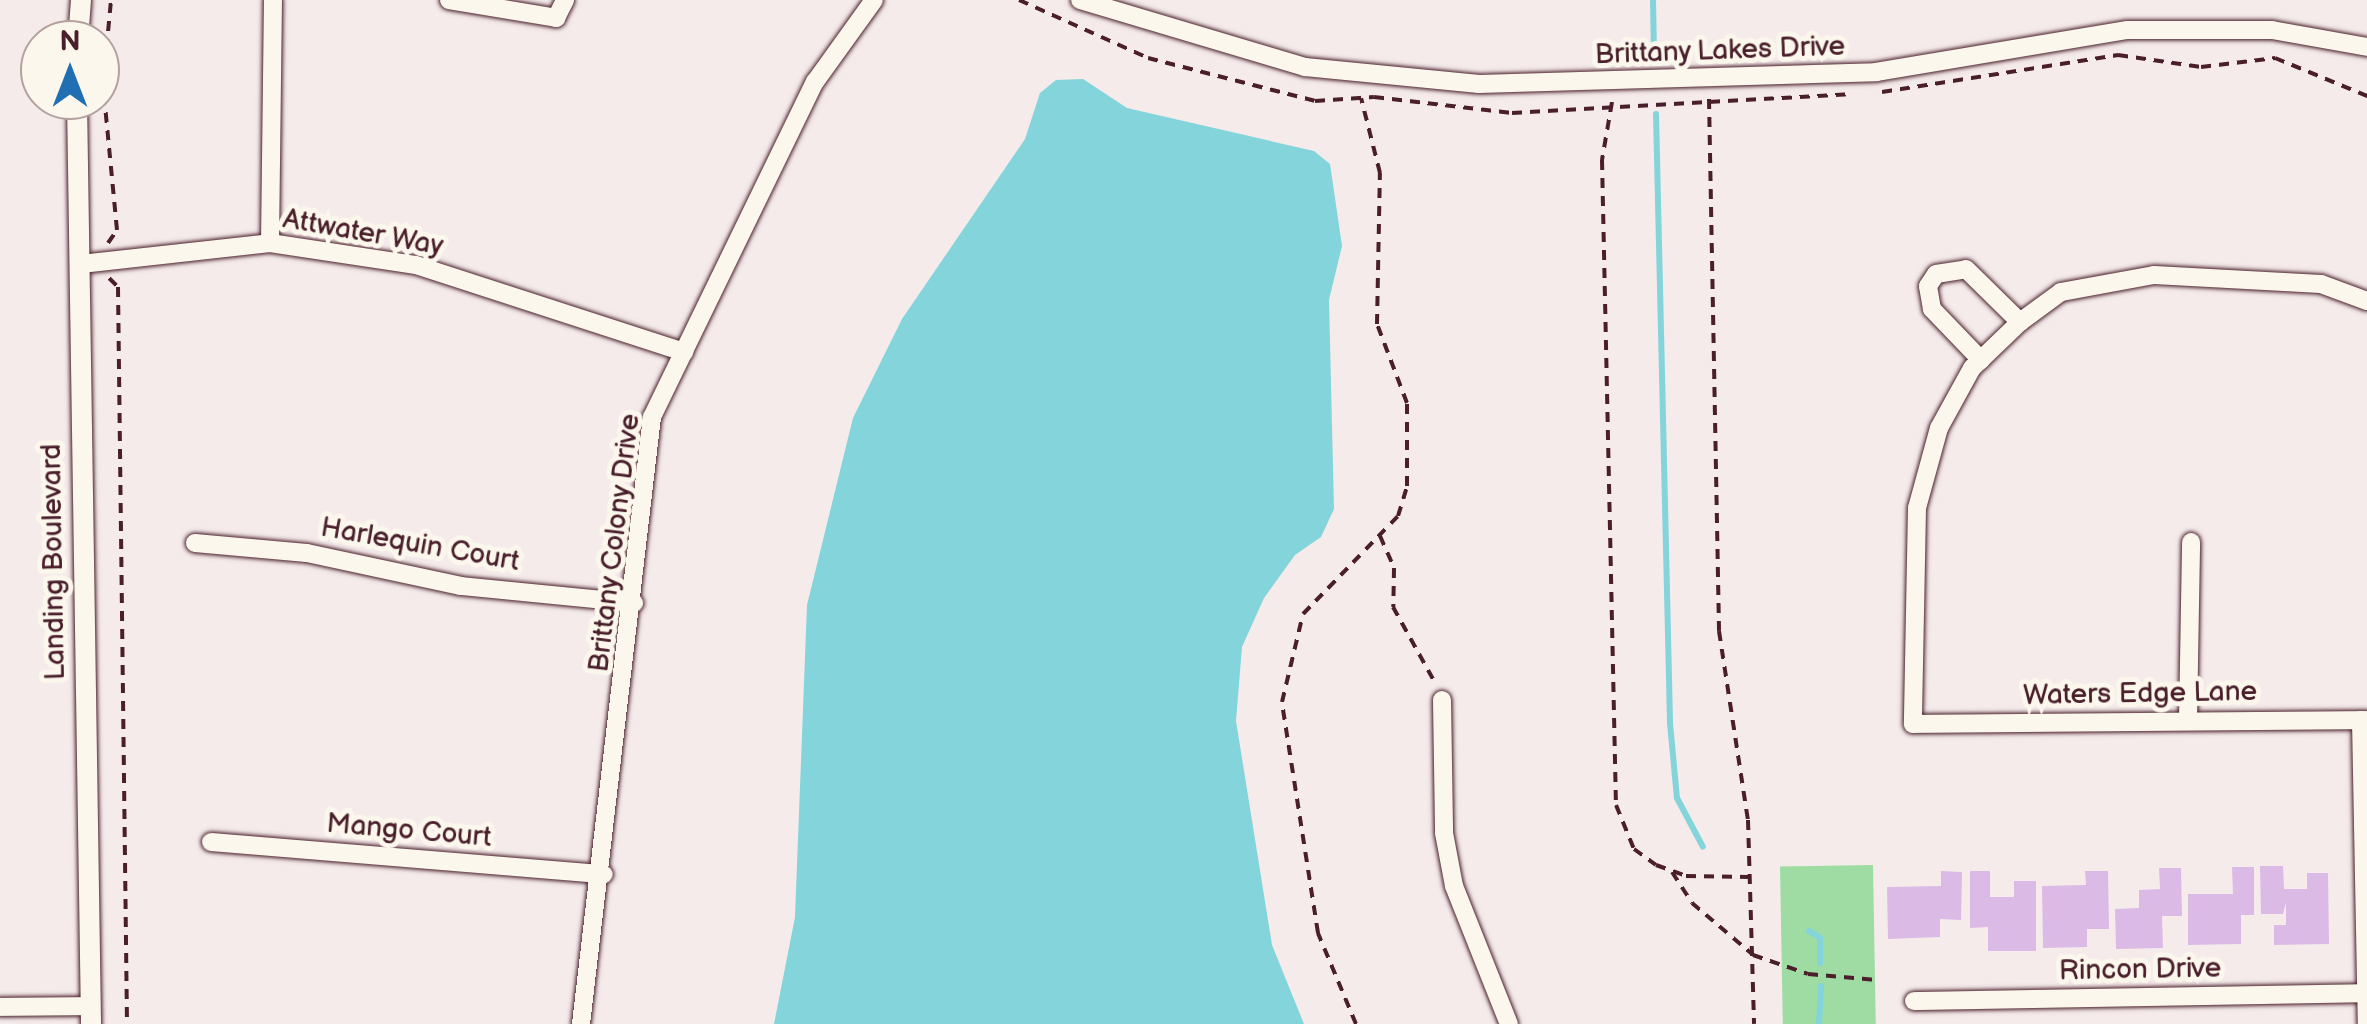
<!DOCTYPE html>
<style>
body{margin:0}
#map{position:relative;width:2367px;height:1024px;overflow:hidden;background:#f5ebeb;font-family:"Balsamiq Sans",sans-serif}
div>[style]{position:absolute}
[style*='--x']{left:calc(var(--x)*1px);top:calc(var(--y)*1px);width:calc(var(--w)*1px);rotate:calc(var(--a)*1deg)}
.green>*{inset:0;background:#9fdca4;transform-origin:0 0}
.water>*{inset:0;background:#83d4db}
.stream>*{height:6px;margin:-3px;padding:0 3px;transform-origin:3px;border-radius:3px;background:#83d4db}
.building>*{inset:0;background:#dbbae6}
.path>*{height:4px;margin-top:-2px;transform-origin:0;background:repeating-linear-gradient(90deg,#4a1f2b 0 10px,transparent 0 18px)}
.roads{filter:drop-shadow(0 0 2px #4a1f2b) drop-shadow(0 0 2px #4a1f2b)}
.minor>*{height:18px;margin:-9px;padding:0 9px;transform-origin:9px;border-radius:9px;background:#fbf7ec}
.tertiary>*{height:20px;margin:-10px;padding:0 10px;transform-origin:10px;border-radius:10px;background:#fbf7ec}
span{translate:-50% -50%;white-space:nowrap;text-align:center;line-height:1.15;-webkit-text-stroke:10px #fbf7ec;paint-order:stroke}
.street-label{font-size:28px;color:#4a1f2b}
.north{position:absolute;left:20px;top:20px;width:100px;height:100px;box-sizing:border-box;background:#fbf7ec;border:2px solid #b4a19f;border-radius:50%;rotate:0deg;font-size:28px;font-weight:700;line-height:40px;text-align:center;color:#4a1f2b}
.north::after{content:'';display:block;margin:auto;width:35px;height:45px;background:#1f6fb2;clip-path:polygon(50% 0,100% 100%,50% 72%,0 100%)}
</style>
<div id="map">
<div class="green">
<div style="left:1873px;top:865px;width:159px;height:93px;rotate:89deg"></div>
</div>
<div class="water">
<div style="clip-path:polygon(1083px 79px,1127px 108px,1314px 151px,1330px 164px,1342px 246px,1329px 300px,1334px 509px,1321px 537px,1295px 555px,1264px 598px,1242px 647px,1236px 721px,1272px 945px,1304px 1024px,774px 1024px,795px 917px,807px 605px,853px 418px,902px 319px,1025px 139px,1040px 93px,1056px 80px)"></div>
</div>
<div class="stream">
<div style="--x:1653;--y:0;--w:52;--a:88.9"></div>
<div style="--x:1656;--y:114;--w:609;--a:88.68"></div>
<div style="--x:1670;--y:723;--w:75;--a:84.7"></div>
<div style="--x:1677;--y:798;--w:55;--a:62"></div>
<div style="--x:1809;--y:931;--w:13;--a:32"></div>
<div style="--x:1820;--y:938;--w:25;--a:90"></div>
<div style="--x:1819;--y:1024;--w:38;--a:-87"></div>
</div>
<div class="building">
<div style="clip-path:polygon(2260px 866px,2283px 866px,2284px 889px,2307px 889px,2307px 873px,2328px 873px,2329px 944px,2274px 945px,2274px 925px,2286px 925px,2286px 902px,2283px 914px,2261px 914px)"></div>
<div style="clip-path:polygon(2232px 867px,2254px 867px,2254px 915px,2241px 915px,2241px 944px,2188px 945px,2188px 894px,2233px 894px)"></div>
<div style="clip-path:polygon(2159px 868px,2181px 868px,2182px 916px,2162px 916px,2163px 948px,2116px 949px,2115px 909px,2139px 908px,2139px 890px,2160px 889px)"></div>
<div style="clip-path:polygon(1941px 871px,1962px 872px,1961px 920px,1940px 919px,1940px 937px,1888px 939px,1887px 887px,1941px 886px)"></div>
<div style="clip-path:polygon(1970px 871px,1990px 871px,1990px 897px,2014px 897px,2014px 881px,2036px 881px,2036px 951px,1988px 951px,1988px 927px,1970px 928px)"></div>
<div style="clip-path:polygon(2085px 871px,2108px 871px,2109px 929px,2087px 929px,2087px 947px,2043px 948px,2042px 886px,2086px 885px)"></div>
</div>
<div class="path">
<div style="--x:1019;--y:0;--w:141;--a:24.2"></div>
<div style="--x:1148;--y:58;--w:172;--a:14.4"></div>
<div style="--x:1315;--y:101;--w:59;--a:-3.9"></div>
<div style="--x:1374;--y:97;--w:139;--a:6.6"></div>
<div style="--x:1512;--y:113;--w:337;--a:-3.2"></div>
<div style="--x:1882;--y:92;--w:239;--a:-8.9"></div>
<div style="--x:2118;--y:55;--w:84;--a:8.2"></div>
<div style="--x:2201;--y:67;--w:75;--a:-6.9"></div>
<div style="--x:2275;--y:58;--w:100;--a:22.4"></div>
<div style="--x:1709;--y:99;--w:532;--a:88.92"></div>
<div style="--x:1719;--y:631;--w:191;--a:81.3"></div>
<div style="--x:1748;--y:820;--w:204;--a:88.3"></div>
<div style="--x:1612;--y:102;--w:59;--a:99.8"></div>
<div style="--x:1602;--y:160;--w:645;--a:88.76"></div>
<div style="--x:1616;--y:805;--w:48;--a:67.8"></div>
<div style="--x:1634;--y:849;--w:27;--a:36"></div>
<div style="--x:1656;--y:865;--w:32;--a:20"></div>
<div style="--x:1686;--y:876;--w:64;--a:0.9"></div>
<div style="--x:108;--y:243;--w:16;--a:-55"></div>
<div style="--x:117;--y:230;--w:146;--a:-95.5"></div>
<div style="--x:103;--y:85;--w:85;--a:-84.6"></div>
<div style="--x:109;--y:278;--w:13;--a:45"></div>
<div style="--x:118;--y:287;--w:737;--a:89.3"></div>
<div style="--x:1380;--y:536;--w:35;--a:66"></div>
<div style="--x:1394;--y:568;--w:39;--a:91"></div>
<div style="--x:1393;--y:607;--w:85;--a:61"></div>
<div style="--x:1672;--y:872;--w:37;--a:57"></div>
<div style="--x:1692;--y:903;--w:80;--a:40.4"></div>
<div style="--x:1753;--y:955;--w:58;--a:19.1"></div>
<div style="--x:1808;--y:974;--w:69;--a:5"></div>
<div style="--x:1356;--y:1024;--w:99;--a:-112.7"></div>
<div style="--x:1318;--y:933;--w:234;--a:-98.9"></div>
<div style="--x:1282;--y:702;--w:90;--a:-76.6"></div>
<div style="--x:1303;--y:614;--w:136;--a:-45.9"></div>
<div style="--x:1398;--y:516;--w:31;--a:-73"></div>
<div style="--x:1407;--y:486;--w:83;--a:-90"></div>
<div style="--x:1407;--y:403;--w:85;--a:-110.8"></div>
<div style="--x:1377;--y:324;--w:151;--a:-88.9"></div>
<div style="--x:1380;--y:173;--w:77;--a:-104.2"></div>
</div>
<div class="roads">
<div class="minor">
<div style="--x:449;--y:0;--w:109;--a:9.5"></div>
<div style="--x:556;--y:18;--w:20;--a:-63"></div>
<div style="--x:1080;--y:0;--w:235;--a:16.6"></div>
<div style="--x:1305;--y:67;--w:175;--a:5.6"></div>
<div style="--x:1479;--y:84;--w:397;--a:-1.7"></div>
<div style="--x:1876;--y:72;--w:255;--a:-9.5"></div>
<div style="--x:2128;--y:30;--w:144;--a:0"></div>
<div style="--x:2272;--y:30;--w:97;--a:10.1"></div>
<div style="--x:270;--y:243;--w:243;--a:-89.3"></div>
<div style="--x:81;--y:264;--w:190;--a:-6.3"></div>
<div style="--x:270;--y:243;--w:148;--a:8.6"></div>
<div style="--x:416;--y:265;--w:282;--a:18"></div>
<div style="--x:2367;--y:301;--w:49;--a:-159.7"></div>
<div style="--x:2321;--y:284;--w:167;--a:-176.9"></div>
<div style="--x:2154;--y:275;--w:95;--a:169.6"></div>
<div style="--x:2061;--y:292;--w:51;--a:143.8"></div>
<div style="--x:2020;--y:322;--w:66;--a:136.2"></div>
<div style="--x:1972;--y:368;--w:68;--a:118.8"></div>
<div style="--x:1939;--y:428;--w:83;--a:105.4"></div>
<div style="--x:1917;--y:508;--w:216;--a:91.1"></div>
<div style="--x:1913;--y:724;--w:454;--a:-0.5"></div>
<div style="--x:1981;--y:360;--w:71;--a:-133.9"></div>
<div style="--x:1932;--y:309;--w:23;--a:-100"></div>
<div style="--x:1928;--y:286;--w:14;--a:-56"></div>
<div style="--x:1936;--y:274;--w:30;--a:-9"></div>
<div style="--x:1966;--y:269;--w:76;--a:44.5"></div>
<div style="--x:195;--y:543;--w:112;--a:5.1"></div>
<div style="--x:307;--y:553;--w:157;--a:12.1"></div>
<div style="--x:461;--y:586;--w:174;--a:5.6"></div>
<div style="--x:1442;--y:700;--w:133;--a:89.1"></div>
<div style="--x:1444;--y:833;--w:54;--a:79.3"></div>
<div style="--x:1454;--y:886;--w:149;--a:68.3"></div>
<div style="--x:2188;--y:720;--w:178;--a:-89"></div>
<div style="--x:2361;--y:720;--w:304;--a:88.9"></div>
<div style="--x:211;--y:842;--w:394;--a:4.7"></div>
<div style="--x:1914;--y:1001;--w:453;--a:-1"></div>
<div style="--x:0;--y:1007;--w:90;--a:-0.6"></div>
<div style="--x:581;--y:1024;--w:611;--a:-83.33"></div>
<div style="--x:652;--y:417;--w:373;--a:-64.1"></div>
<div style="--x:815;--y:82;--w:101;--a:-54.3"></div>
</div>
<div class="tertiary">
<div style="--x:78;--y:40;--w:40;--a:-85.7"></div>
<div style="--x:77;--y:100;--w:924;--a:89.13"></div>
</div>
</div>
<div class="street-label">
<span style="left:1720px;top:51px;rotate:-2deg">Brittany Lakes Drive</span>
<span style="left:363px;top:233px;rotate:10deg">Attwater Way</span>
<span style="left:615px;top:543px;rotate:-83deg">Brittany Colony Drive</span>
<span style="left:420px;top:545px;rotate:10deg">Harlequin Court</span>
<span style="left:54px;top:562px;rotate:-91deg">Landing Boulevard</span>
<span style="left:2140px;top:694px;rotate:-1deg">Waters Edge Lane</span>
<span style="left:409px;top:831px;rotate:5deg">Mango Court</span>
<span style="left:2140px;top:970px;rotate:-1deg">Rincon Drive</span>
</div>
<div class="north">N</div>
</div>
